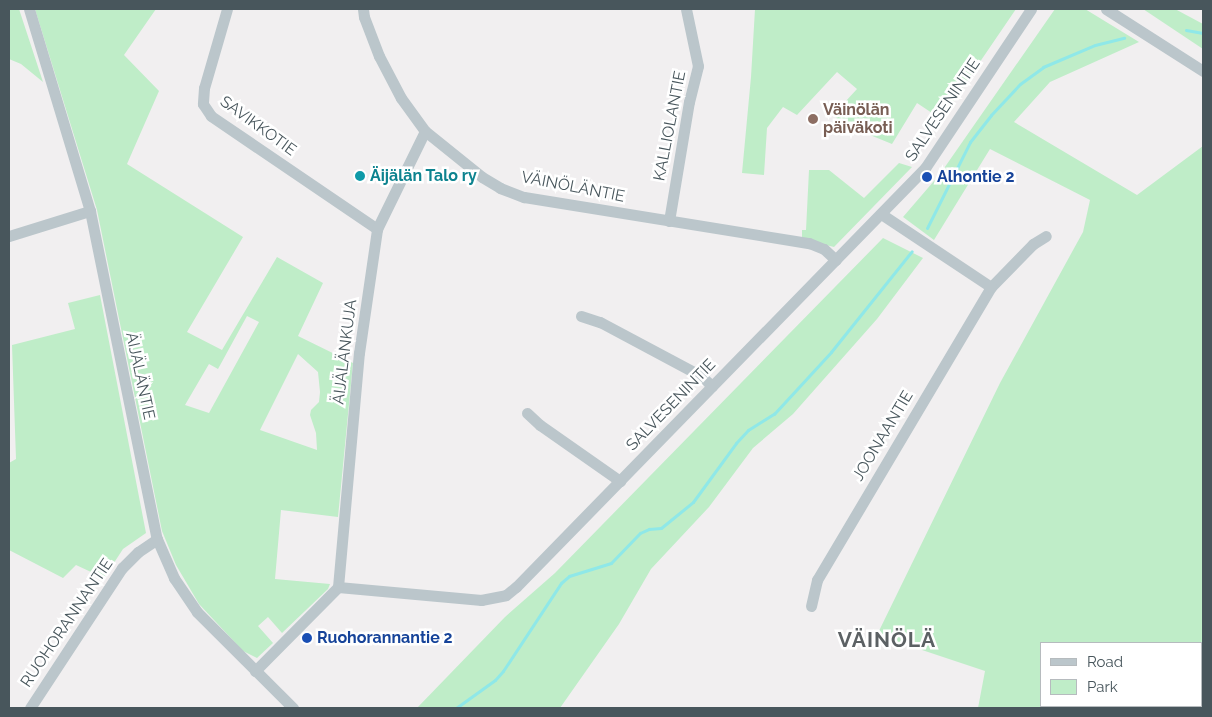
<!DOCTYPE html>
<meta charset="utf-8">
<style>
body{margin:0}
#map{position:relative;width:1212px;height:717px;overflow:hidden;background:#f1eff0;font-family:Raleway,sans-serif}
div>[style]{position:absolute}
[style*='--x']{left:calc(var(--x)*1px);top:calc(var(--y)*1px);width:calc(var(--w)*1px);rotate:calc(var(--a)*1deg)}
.green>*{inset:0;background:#bfedc8}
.stream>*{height:3px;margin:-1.5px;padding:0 1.5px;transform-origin:1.5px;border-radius:1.5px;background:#8fe8e8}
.minor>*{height:11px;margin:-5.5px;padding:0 5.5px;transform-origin:5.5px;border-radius:5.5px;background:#bbc6cb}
.dots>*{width:14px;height:14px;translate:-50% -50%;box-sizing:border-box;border:2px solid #fff;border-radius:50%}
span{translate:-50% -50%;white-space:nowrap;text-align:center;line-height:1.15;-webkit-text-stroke:5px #fff;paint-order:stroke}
.education-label{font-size:16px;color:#785e54;font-weight:700}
.left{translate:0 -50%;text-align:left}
.street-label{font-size:16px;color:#48565c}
.culture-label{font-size:16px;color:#0d838f;font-weight:700}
.transit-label{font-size:16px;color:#164399;font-weight:700}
.district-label{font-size:21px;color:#5c6164;font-weight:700;letter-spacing:1px}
.frame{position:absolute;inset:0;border:10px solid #48565c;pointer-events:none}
.legend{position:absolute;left:1040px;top:642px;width:162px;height:65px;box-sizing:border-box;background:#fff;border:1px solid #b6bbbe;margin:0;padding:6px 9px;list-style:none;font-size:15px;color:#48565c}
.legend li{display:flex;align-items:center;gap:10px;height:25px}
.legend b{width:25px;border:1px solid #b6bbbe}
</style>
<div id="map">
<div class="green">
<div style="clip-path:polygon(9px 9px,19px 9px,43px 82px,21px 64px,9px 59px)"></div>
<div style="clip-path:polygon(evenodd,35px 9px,156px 9px,124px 55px,159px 91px,127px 164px,243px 237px,187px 332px,222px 350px,277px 257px,323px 283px,298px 336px,353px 363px,338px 517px,281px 510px,275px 579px,330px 584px,328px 589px,282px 633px,268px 617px,258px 626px,273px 643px,257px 658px,243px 651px,199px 604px,176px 565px,162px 531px,97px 210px,35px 9px,247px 316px,259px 322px,209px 413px,185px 405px,209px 364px,218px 369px,247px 316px,35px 9px,298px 354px,318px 372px,320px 392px,319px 402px,311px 410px,310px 415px,316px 433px,317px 450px,260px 430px,298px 354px)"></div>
<div style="clip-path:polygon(755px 9px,1016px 9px,941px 119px,917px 103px,892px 144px,843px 124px,833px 115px,857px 89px,837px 72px,797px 115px,783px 107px,767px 128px,764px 175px,742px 173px,751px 77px)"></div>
<div style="clip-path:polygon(evenodd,1055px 9px,1085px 9px,1139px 42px,1050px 82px,1014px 122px,1137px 195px,1203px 146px,1203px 708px,978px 708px,985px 671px,877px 635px,1000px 383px,1083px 232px,1090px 200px,990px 149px,934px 240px,903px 217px,940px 174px,1055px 9px,1041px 643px,1201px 643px,1201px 706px,1041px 706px,1041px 643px)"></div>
<div style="clip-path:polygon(1143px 9px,1175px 9px,1203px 24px,1203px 49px)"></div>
<div style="clip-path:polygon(899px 163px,912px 167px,834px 247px,802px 239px,802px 230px,806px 230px,809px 170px,829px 170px,864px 198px)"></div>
<div style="clip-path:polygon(883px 238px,923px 258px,877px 319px,793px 414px,753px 448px,709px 507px,651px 569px,619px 624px,560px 708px,417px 708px,505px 617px,555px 573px)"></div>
<div style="clip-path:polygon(100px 295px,146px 533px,123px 549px,104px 578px,76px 565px,63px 578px,9px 550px,9px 463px,16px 459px,12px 345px,75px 329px,68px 303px)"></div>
</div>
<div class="stream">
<div style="--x:1186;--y:30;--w:17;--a:10"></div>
<div style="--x:927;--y:228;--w:96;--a:-63.4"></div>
<div style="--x:970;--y:142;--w:34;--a:-52"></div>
<div style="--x:991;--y:115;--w:42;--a:-46.9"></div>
<div style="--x:1020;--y:84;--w:29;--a:-36"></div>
<div style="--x:1043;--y:67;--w:56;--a:-22.9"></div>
<div style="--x:1095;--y:45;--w:30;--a:-14"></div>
<div style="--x:456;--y:708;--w:48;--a:-35.7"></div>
<div style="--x:495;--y:680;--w:12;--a:-48"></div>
<div style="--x:503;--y:671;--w:105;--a:-56.6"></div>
<div style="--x:561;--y:583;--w:11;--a:-41"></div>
<div style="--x:569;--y:576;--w:44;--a:-17.2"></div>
<div style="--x:611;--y:563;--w:42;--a:-46"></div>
<div style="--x:640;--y:533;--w:10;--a:-24"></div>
<div style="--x:649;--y:529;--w:12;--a:-5"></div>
<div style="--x:661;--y:528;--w:41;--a:-39.1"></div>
<div style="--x:693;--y:502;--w:73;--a:-53.9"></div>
<div style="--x:736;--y:443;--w:18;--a:-47"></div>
<div style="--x:748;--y:430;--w:31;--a:-32"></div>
<div style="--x:774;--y:414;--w:84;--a:-47.4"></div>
<div style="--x:831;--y:352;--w:129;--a:-51.3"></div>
</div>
<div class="minor">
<div style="--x:29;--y:9;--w:211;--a:73.2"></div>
<div style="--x:90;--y:211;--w:335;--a:78.5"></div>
<div style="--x:157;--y:539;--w:43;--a:66.4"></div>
<div style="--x:174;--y:578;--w:41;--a:55.9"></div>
<div style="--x:197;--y:612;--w:136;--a:45"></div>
<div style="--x:227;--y:9;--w:82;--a:106.2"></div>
<div style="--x:204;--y:88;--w:16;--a:94"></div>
<div style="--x:203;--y:104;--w:14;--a:56"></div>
<div style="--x:211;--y:116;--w:201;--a:34.2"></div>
<div style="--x:363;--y:9;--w:8;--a:83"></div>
<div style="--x:364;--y:17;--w:42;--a:69"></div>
<div style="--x:379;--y:56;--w:47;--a:62.4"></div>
<div style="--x:401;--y:98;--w:41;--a:54"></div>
<div style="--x:425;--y:131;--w:73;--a:38.9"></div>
<div style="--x:482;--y:177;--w:21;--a:31"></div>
<div style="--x:500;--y:188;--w:26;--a:21"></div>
<div style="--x:524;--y:197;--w:289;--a:9.2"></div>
<div style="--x:809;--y:243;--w:16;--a:22"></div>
<div style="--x:824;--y:249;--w:16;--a:43"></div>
<div style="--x:1106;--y:9;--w:115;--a:32.6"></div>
<div style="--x:669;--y:221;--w:121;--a:-80.5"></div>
<div style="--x:689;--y:102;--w:37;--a:-76"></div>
<div style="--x:698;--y:66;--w:58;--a:-101.9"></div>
<div style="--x:9;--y:236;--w:85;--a:-17.2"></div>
<div style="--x:991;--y:287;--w:60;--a:-45.7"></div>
<div style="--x:1033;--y:244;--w:15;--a:-32"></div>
<div style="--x:581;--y:316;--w:20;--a:18"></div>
<div style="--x:600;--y:322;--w:115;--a:28.1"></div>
<div style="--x:701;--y:376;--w:15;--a:42"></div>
<div style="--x:527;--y:413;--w:18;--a:43"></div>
<div style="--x:540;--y:425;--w:98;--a:35"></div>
<div style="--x:338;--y:587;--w:144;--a:5.2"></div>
<div style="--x:481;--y:600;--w:25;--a:-11"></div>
<div style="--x:506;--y:595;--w:13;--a:-39"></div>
<div style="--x:516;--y:587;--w:586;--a:-45.69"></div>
<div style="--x:925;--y:168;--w:191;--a:-56.3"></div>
<div style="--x:338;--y:587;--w:235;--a:-84.9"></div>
<div style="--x:359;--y:353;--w:125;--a:-81.7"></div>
<div style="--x:377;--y:229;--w:109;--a:-63.9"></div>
<div style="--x:811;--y:606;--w:27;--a:-77"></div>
<div style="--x:817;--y:580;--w:341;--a:-59.3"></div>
<div style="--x:991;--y:287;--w:132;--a:-146.4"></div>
<div style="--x:255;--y:671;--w:118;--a:-45.3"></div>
<div style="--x:30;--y:708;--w:168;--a:-56.7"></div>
<div style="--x:122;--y:568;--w:23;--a:-45"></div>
<div style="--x:138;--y:552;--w:23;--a:-34"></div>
</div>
<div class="dots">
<div style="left:813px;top:119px;background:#8d6e63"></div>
<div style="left:360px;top:176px;background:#0f9aa8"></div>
<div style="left:927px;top:177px;background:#1a4fb4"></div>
<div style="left:307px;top:638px;background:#1a4fb4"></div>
</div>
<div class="education-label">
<span class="left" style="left:823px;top:119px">Väinölän<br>päiväkoti</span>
</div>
<div class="street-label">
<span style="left:943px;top:110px;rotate:-56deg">SALVESENINTIE</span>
<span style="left:258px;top:126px;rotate:36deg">SAVIKKOTIE</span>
<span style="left:670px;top:126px;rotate:-79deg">KALLIOLANTIE</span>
<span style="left:573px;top:187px;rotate:11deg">VÄINÖLÄNTIE</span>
<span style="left:345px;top:352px;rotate:-83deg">ÄIJÄLÄNKUJA</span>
<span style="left:140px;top:376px;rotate:78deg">ÄIJÄLÄNTIE</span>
<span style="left:671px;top:405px;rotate:-46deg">SALVESENINTIE</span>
<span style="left:883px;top:436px;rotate:-59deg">JOONAANTIE</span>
<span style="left:67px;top:623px;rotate:-56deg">RUOHORANNANTIE</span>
</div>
<div class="culture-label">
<span class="left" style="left:370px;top:176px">Äijälän Talo ry</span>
</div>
<div class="transit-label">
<span class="left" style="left:937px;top:177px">Alhontie 2</span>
<span class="left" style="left:317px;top:638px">Ruohorannantie 2</span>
</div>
<div class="district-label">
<span style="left:887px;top:640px">VÄINÖLÄ</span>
</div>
<div class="frame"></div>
<ul class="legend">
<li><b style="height:6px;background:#bbc6cb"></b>Road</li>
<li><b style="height:14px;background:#bfedc8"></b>Park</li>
</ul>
</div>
